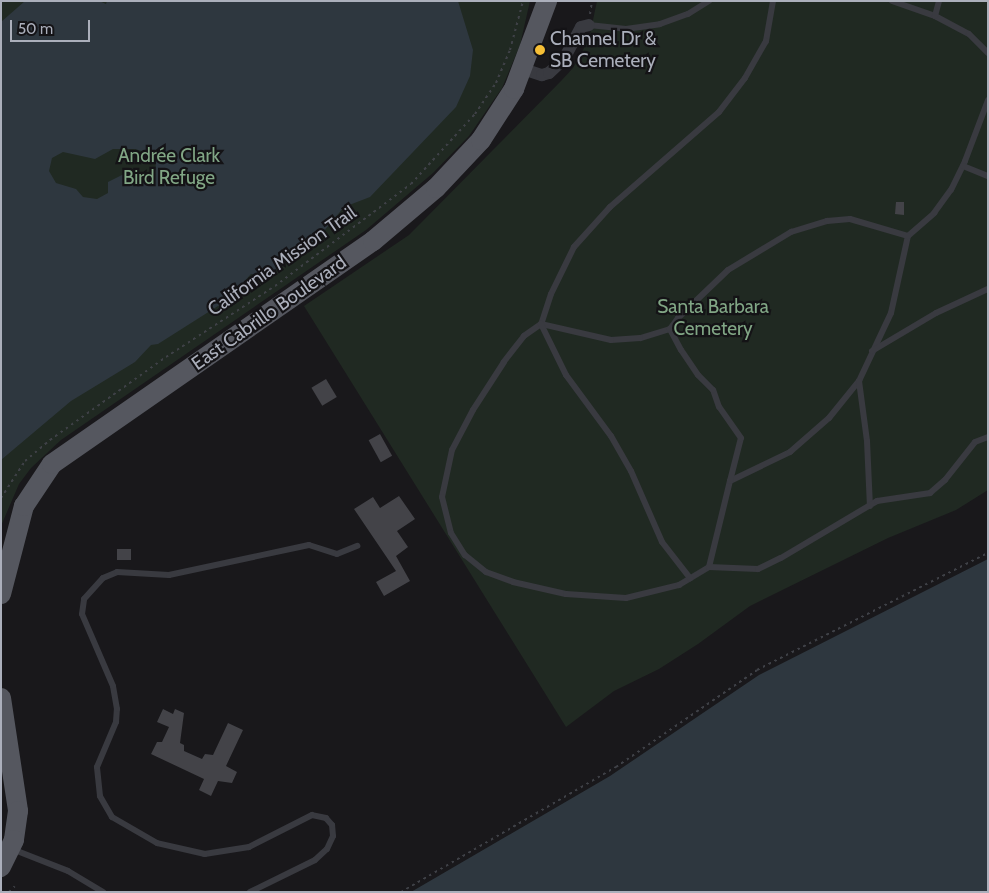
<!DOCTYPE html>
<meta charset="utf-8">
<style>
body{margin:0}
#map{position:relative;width:989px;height:893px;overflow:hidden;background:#19181b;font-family:Cabin,sans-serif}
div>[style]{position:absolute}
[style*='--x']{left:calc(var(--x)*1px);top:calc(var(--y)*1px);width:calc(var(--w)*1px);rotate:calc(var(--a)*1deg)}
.green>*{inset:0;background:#202922}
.water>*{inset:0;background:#2e373f}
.building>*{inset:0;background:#434348;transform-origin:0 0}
.path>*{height:2px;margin-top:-1px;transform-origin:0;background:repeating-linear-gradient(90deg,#3f4147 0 2.5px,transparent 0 6.5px)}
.lane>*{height:6px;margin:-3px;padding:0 3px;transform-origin:3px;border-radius:3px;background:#393a40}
.street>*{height:12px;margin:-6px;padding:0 6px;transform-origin:6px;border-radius:6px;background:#393a40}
.primary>*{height:20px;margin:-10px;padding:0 10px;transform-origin:10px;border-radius:10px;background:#55575f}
.dots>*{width:14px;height:14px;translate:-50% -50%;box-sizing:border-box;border:2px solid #141316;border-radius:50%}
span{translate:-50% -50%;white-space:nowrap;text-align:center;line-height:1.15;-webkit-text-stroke:4.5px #141316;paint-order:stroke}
.poi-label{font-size:19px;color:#abafbb}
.left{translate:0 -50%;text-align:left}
.park-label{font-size:19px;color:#81a685}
.street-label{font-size:19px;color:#abafbb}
.frame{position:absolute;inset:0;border:2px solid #abafbb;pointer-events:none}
.scale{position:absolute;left:10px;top:20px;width:80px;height:22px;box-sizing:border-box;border:2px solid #abafbb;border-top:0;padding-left:6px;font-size:15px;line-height:18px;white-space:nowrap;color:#abafbb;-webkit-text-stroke:4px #141316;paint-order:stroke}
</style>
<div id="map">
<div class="green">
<div style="clip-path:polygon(1px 1px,530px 1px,520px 45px,502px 88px,469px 136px,433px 173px,366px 230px,61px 440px,31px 468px,19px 484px,1px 526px)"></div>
<div style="clip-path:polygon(597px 1px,988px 1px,988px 490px,956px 510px,888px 538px,750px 606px,698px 644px,659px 669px,614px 691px,566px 727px,304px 306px,409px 235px,561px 81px,573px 68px,589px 39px)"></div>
</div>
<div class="water">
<div style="clip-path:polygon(evenodd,25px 1px,99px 1px,106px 4px,107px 1px,458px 1px,473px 50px,470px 76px,456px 107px,370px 197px,344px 207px,319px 237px,273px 272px,263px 276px,251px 274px,242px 284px,240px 292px,158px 344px,151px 345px,135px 362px,71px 401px,1px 460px,1px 22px,25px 1px,113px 149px,135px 149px,155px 155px,156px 170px,144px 178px,126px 173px,108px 182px,108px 193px,97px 199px,83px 197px,76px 189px,56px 183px,49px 171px,52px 158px,63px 152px,95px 159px,113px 149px)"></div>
<div style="clip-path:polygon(988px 559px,988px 892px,411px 892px,610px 776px,759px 675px)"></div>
</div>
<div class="building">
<div style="clip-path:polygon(896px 202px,904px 202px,904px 215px,895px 214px)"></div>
<div style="left:326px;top:379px;width:21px;height:17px;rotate:59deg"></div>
<div style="left:380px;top:434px;width:25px;height:13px;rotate:61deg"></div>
<div style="clip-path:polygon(399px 496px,415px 519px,397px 531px,408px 547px,396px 556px,410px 581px,384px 596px,376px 582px,396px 571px,354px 509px,373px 497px,380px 508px)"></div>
<div style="left:117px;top:549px;width:14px;height:11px"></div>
<div style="clip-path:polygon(163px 709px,173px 714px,175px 709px,184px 713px,180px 743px,184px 745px,184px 751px,202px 759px,205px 754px,213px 755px,228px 723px,243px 730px,226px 766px,237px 772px,232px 783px,218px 781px,211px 796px,199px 790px,204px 779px,151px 754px,157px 742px,162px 742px,169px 727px,157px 722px)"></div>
</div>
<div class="path">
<div style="--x:103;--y:2;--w:1;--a:-90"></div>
<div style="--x:590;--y:14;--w:13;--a:-81"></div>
<div style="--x:1;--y:498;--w:44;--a:-57"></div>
<div style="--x:25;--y:461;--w:33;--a:-40"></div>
<div style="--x:50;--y:440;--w:143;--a:-35.6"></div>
<div style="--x:166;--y:357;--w:130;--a:-33.1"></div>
<div style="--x:275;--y:286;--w:170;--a:-36.9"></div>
<div style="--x:411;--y:184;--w:95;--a:-47.6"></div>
<div style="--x:475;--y:114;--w:37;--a:-56"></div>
<div style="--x:496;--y:83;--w:36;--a:-67"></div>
<div style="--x:510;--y:50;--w:51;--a:-75.1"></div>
<div style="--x:9;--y:892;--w:8;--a:-45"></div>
<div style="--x:401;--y:892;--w:249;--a:-30.2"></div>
<div style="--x:616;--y:767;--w:171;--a:-34.5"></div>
<div style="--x:757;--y:670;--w:259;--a:-26.9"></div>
</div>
<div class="lane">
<div style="--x:773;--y:1;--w:41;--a:99.9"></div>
<div style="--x:766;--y:41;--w:43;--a:119.6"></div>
<div style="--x:745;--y:78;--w:43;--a:127.4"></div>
<div style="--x:719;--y:112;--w:145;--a:138.9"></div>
<div style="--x:610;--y:207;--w:54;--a:132"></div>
<div style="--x:574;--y:247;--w:52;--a:116.1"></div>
<div style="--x:551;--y:294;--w:32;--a:108"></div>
<div style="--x:541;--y:324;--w:21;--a:145"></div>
<div style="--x:524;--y:336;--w:33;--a:128"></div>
<div style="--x:504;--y:362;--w:57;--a:122.9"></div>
<div style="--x:473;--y:410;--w:45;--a:117.7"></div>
<div style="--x:452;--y:450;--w:48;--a:102"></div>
<div style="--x:442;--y:497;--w:37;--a:76"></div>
<div style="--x:451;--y:533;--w:26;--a:58"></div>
<div style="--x:465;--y:555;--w:27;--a:39"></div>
<div style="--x:486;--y:572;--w:29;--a:20"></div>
<div style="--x:513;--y:582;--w:54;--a:12.8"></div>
<div style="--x:566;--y:594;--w:60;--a:3.8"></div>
<div style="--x:626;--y:598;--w:55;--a:-13.8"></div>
<div style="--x:679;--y:585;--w:35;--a:-31"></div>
<div style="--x:709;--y:567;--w:89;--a:-76.3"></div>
<div style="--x:730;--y:481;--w:67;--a:-25.8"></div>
<div style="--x:790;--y:452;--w:52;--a:-41.1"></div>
<div style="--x:829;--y:418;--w:48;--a:-51"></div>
<div style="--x:859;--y:381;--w:75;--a:-64.8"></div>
<div style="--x:891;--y:313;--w:79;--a:-77.6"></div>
<div style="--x:908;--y:236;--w:35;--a:-41"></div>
<div style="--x:934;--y:213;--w:29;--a:-54"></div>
<div style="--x:951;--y:190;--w:32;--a:-64"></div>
<div style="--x:965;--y:161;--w:65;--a:-69.3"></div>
<div style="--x:892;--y:1;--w:46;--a:19.2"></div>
<div style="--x:935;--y:16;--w:38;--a:28"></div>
<div style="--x:969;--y:34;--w:27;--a:45"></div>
<div style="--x:935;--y:16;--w:16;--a:-75"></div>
<div style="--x:589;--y:25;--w:37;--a:6"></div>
<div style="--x:626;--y:29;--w:34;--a:-8"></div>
<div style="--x:660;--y:24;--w:30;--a:-20"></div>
<div style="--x:688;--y:14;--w:25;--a:-32"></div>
<div style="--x:963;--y:166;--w:27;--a:22"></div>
<div style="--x:670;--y:329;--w:31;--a:163"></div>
<div style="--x:640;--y:338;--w:29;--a:176"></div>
<div style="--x:611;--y:340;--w:72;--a:-167.1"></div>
<div style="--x:541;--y:324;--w:57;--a:63.9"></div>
<div style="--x:566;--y:375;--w:76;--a:53.6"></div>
<div style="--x:611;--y:436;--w:40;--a:60.3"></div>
<div style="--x:631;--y:471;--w:77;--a:66.4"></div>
<div style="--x:662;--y:542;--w:46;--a:52.1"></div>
<div style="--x:872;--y:351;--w:74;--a:-30.7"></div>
<div style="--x:936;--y:313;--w:57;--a:-24.8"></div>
<div style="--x:859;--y:381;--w:61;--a:82.4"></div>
<div style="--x:867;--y:441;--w:65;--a:87.4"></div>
<div style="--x:730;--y:481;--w:44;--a:-75.7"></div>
<div style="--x:741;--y:438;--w:38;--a:-125"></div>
<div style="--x:719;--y:407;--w:18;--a:-109"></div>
<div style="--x:713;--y:390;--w:21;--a:-135"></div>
<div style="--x:698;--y:375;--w:30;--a:-124"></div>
<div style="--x:681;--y:350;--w:24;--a:-118"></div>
<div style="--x:670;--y:329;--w:14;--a:-54"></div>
<div style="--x:678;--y:318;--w:69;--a:-43.8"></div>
<div style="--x:728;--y:270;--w:74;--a:-31.1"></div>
<div style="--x:791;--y:232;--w:38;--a:-17"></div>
<div style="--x:827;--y:221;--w:23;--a:-5"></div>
<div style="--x:850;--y:219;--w:60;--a:16.3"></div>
<div style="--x:709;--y:567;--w:49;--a:2.3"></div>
<div style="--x:758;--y:569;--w:25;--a:-26"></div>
<div style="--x:781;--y:558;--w:112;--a:-30.7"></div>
<div style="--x:877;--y:501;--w:54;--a:-8.6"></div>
<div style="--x:930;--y:493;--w:20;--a:-41"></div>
<div style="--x:945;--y:480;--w:48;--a:-51.7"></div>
<div style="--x:975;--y:442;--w:14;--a:-21"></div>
<div style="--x:12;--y:849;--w:60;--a:21.4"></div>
<div style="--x:68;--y:871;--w:41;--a:31"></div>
<div style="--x:250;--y:892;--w:72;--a:-26.2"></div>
<div style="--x:315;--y:860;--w:16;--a:-43"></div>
<div style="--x:327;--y:849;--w:14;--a:-65"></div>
<div style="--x:333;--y:836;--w:11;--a:-95"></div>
<div style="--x:332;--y:825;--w:9;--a:-131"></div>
<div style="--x:326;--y:818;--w:14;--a:-168"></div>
<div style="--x:312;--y:815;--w:71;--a:153.1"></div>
<div style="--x:249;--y:847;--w:45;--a:171"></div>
<div style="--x:205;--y:854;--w:49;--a:-167.1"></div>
<div style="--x:157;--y:843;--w:52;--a:-150"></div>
<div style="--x:112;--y:817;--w:24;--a:-120"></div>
<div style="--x:100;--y:796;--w:29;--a:-96"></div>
<div style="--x:97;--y:767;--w:49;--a:-67.1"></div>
<div style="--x:116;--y:722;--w:13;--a:-86"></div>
<div style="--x:117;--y:709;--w:23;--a:-100"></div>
<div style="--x:113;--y:686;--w:78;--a:-113.3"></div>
<div style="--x:82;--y:614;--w:15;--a:-82"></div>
<div style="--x:84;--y:599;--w:28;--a:-48"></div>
<div style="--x:103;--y:578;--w:15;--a:-23"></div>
<div style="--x:117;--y:572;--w:52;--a:3.3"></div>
<div style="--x:169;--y:575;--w:143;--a:-12.1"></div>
<div style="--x:309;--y:545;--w:29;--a:18"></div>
<div style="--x:337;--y:554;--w:22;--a:-22"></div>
</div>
<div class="street">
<div style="--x:523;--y:69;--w:20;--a:18"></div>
<div style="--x:542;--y:75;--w:7;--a:-16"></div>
<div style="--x:549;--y:73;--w:21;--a:-43"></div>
<div style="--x:564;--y:59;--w:36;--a:-62"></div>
<div style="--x:581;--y:27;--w:8;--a:-14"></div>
</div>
<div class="primary">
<div style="--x:1;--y:594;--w:91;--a:-75.4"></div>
<div style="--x:24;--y:506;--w:50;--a:-56.3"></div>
<div style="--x:52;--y:464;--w:391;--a:-34.8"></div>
<div style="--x:373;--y:241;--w:82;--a:-40.1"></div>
<div style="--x:436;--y:188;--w:66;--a:-46.8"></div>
<div style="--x:481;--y:140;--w:61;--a:-57.1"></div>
<div style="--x:514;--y:89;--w:94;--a:-69.4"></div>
<div style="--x:1;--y:698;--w:114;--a:81.4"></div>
<div style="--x:18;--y:811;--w:29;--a:98"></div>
<div style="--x:14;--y:840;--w:30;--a:116"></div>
</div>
<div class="dots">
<div style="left:540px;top:50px;background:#f6bf36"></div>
</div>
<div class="poi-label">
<span class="left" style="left:550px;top:50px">Channel Dr &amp;<br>SB Cemetery</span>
</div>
<div class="park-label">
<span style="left:169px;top:167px">Andrée Clark<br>Bird Refuge</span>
<span style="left:713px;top:318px">Santa Barbara<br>Cemetery</span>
</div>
<div class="street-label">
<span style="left:282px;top:261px;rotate:-35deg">California Mission Trail</span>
<span style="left:269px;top:313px;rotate:-35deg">East Cabrillo Boulevard</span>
</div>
<div class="frame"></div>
<div class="scale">50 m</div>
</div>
